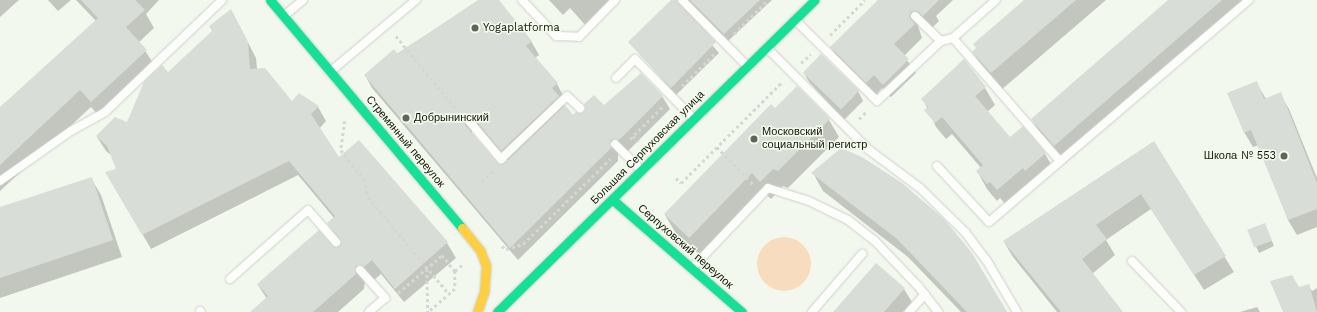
<!DOCTYPE html>
<meta charset="utf-8">
<style>
body{margin:0}
#map{position:relative;width:1317px;height:312px;overflow:hidden;background:#f3f8ee;font-family:"Work Sans",sans-serif}
div>[style]{position:absolute}
[style*='--x']{left:calc(var(--x)*1px);top:calc(var(--y)*1px);width:calc(var(--w)*1px);rotate:calc(var(--a)*1deg)}
.green>*{inset:0;background:#f8dcc0}
.round{border-radius:50%}
.shadow>*{inset:0;background:#0003}
.building>*{inset:0;background:#d8ded7;transform-origin:0 0}
.path>*{height:2.5px;margin-top:-1.25px;transform-origin:0;background:repeating-linear-gradient(90deg,#d5d7d4 0 3px,transparent 0 6px)}
.roads{filter:drop-shadow(0 0 1px #cdd0ca) drop-shadow(0 0 1px #cdd0ca)}
.lane>*{height:8px;margin:-4px;padding:0 4px;transform-origin:4px;border-radius:4px;background:#fdfefc}
.fast>*{height:9px;margin:-4.5px;padding:0 4.5px;transform-origin:4.5px;border-radius:4.5px;background:#16e098}
.slow>*{height:9px;margin:-4.5px;padding:0 4.5px;transform-origin:4.5px;border-radius:4.5px;background:#ffcf43}
.dots>*{width:11px;height:11px;translate:-50% -50%;box-sizing:border-box;border:2px solid #f4fbeb;border-radius:50%}
span{translate:-50% -50%;white-space:nowrap;text-align:center;line-height:1.15;-webkit-text-stroke:3px #f4fbeb;paint-order:stroke}
.poi-label{font-size:11px;color:#12140e}
.left{translate:0 -50%;text-align:left}
.right{translate:-100% -50%;text-align:right}
.street-label{font-size:11px;color:#12140e}
</style>
<div id="map">
<div class="green">
<div class="round" style="left:757px;top:237px;width:54px;height:54px"></div>
</div>
<div class="shadow">
<div style="clip-path:polygon(0 0,19px 0,0 17px)"></div>
<div style="clip-path:polygon(48px 0,71px 0,58px 11px)"></div>
<div style="clip-path:polygon(76px 0,159px 0,146px 14px,154px 28px,139px 42px,156px 67px,101px 118px,91px 107px,0 191px,0 108px,96px 21px)"></div>
<div style="clip-path:polygon(evenodd,479px 0,498px 0,531px 41px,539px 55px,535px 58px,557px 84px,564px 97px,560px 101px,573px 116px,604px 106px,662px 96px,670px 109px,626px 153px,618px 153px,618px 161px,518px 260px,372px 88px,365px 75px,479px 0,472px 130px,482px 130px,508px 161px,498px 165px,472px 134px,472px 130px)"></div>
<div style="clip-path:polygon(549px 0,614px 0,587px 27px,570px 8px,563px 15px)"></div>
<div style="clip-path:polygon(673px 0,772px 0,728px 41px,691px 4px,682px 3px,682px 10px,719px 53px,676px 95px,630px 42px)"></div>
<div style="clip-path:polygon(880px 0,953px 0,936px 16px,939px 21px,931px 29px,925px 24px,918px 26px,922px 38px,904px 56px,916px 73px,891px 97px,882px 88px,875px 96px,839px 61px,831px 47px)"></div>
<div style="clip-path:polygon(1026px 0,1106px 0,1001px 90px,983px 69px,973px 52px)"></div>
<div style="clip-path:polygon(1170px 0,1252px 0,1065px 163px,1042px 137px,1032px 119px)"></div>
<div style="clip-path:polygon(239px 25px,256px 58px,257px 69px,292px 102px,318px 107px,326px 121px,319px 129px,339px 159px,359px 141px,447px 243px,456px 258px,404px 302px,381px 274px,373px 281px,365px 280px,364px 289px,338px 312px,251px 312px,267px 299px,258px 285px,341px 245px,328px 223px,334px 218px,298px 175px,151px 249px,107px 173px,117px 169px,112px 156px,106px 151px,97px 137px,128px 123px,168px 73px)"></div>
<div style="clip-path:polygon(804px 73px,858px 91px,863px 101px,844px 120px,809px 82px)"></div>
<div style="clip-path:polygon(1256px 82px,1266px 99px,1280px 94px,1289px 109px,1317px 178px,1317px 227px,1297px 235px,1288px 220px,1259px 145px,1253px 147px,1244px 132px)"></div>
<div style="clip-path:polygon(985px 88px,995px 105px,987px 112px,1010px 138px,1045px 154px,1055px 171px,1036px 187px,1034px 184px,1008px 207px,1000px 198px,997px 201px,987px 189px,977px 171px,981px 168px,952px 134px,946px 139px,936px 127px,923px 99px)"></div>
<div style="clip-path:polygon(775px 110px,829px 120px,839px 137px,788px 188px,783px 186px,771px 199px,762px 190px,700px 255px,675px 232px,665px 215px)"></div>
<div style="clip-path:polygon(1154px 143px,1234px 272px,1204px 290px,1151px 209px,1106px 240px,1115px 255px,1092px 274px,1122px 312px,1057px 312px,1013px 257px,1004px 242px)"></div>
<div style="clip-path:polygon(813px 173px,971px 253px,1007px 312px,961px 312px,908px 257px,823px 191px)"></div>
<div style="clip-path:polygon(91px 178px,101px 195px,122px 257px,0 298px,0 208px)"></div>
<div style="clip-path:polygon(1267px 229px,1274px 246px,1259px 253px,1249px 231px)"></div>
<div style="clip-path:polygon(1308px 285px,1312px 291px,1317px 288px,1317px 312px,1284px 312px,1299px 288px)"></div>
<div style="clip-path:polygon(904px 289px,912px 302px,903px 312px,834px 312px)"></div>
<div style="clip-path:polygon(1257px 307px,1260px 312px,1240px 312px)"></div>
</div>
<div class="building">
<div style="clip-path:polygon(81px 0,135px 0,145px 10px,126px 27px,147px 50px,91px 102px,80px 90px,0 165px,0 107px,98px 18px)"></div>
<div style="clip-path:polygon(478px 0,499px 0,532px 41px,526px 46px,558px 83px,552px 88px,559px 96px,501px 151px,473px 117px,465px 117px,465px 125px,499px 164px,505px 163px,565px 105px,573px 115px,576px 112px,582px 113px,585px 109px,584px 104px,594px 95px,604px 105px,641px 73px,663px 96px,619px 140px,611px 140px,611px 148px,510px 248px,364px 75px,394px 49px,398px 54px)"></div>
<div style="clip-path:polygon(671px 0,677px 0,716px 42px,671px 88px,628px 42px)"></div>
<div style="clip-path:polygon(690px 0,760px 0,724px 34px)"></div>
<div style="clip-path:polygon(878px 0,939px 0,923px 16px,917px 11px,911px 12px,910px 18px,915px 24px,894px 44px,909px 59px,883px 85px,874px 75px,866px 83px,830px 47px)"></div>
<div style="clip-path:polygon(1024px 0,1076px 0,991px 73px,972px 52px,976px 48px,973px 44px)"></div>
<div style="clip-path:polygon(1168px 0,1222px 0,1054px 146px,1031px 119px)"></div>
<div style="clip-path:polygon(231px 9px,248px 42px,250px 69px,265px 68px,292px 101px,299px 93px,319px 106px,311px 114px,339px 157px,359px 140px,448px 242px,395px 289px,372px 260px,364px 267px,356px 266px,356px 274px,313px 312px,250px 312px,268px 296px,257px 284px,319px 230px,334px 247px,341px 243px,327px 223px,335px 216px,289px 161px,142px 235px,105px 172px,116px 169px,107px 146px,96px 136px,115px 117px,127px 122px,144px 82px,162px 65px,168px 72px,212px 31px,209px 26px)"></div>
<div style="left:821px;top:54px;width:53px;height:26px;rotate:44deg"></div>
<div style="clip-path:polygon(964px 59px,986px 87px,975px 96px,1010px 137px,1023px 126px,1046px 153px,1025px 171px,1023px 168px,997px 190px,990px 182px,987px 184px,976px 171px,983px 165px,942px 117px,935px 123px,924px 110px,928px 107px,921px 99px)"></div>
<div style="clip-path:polygon(1257px 81px,1264px 99px,1281px 92px,1317px 183px,1317px 209px,1288px 220px,1251px 130px,1244px 133px,1227px 93px)"></div>
<div style="clip-path:polygon(797px 86px,830px 119px,778px 171px,773px 169px,760px 182px,752px 173px,689px 238px,664px 214px,771px 104px,775px 108px)"></div>
<div style="clip-path:polygon(1154px 141px,1226px 256px,1194px 275px,1141px 194px,1096px 225px,1107px 239px,1082px 259px,1123px 312px,1061px 312px,1003px 241px)"></div>
<div style="clip-path:polygon(841px 148px,862px 157px,902px 183px,945px 220px,972px 253px,1007px 312px,967px 312px,897px 239px,811px 173px)"></div>
<div style="clip-path:polygon(92px 177px,113px 240px,0 278px,0 207px)"></div>
<div style="left:1265px;top:223px;width:19px;height:19px;rotate:69deg"></div>
<div style="clip-path:polygon(876px 263px,905px 288px,884px 312px,833px 312px)"></div>
<div style="clip-path:polygon(1292px 275px,1299px 287px,1309px 284px,1317px 312px,1283px 312px,1270px 281px)"></div>
</div>
<div class="path">
<div style="--x:734;--y:34;--w:48;--a:-45"></div>
<div style="--x:830;--y:35;--w:49;--a:-45"></div>
<div style="--x:396;--y:36;--w:97;--a:50.4"></div>
<div style="--x:801;--y:63;--w:13;--a:-42"></div>
<div style="--x:682;--y:86;--w:47;--a:-45"></div>
<div style="--x:859;--y:119;--w:11;--a:-45"></div>
<div style="--x:345;--y:121;--w:29;--a:98"></div>
<div style="--x:341;--y:150;--w:37;--a:52"></div>
<div style="--x:364;--y:179;--w:18;--a:77"></div>
<div style="--x:368;--y:197;--w:126;--a:50.1"></div>
<div style="--x:633;--y:136;--w:8;--a:40"></div>
<div style="--x:630;--y:139;--w:45;--a:-45"></div>
<div style="--x:717;--y:147;--w:52;--a:45.8"></div>
<div style="--x:676;--y:178;--w:7;--a:45"></div>
<div style="--x:681;--y:183;--w:143;--a:-45"></div>
<div style="--x:482;--y:182;--w:16;--a:-45"></div>
<div style="--x:502;--y:246;--w:5;--a:37"></div>
<div style="--x:506;--y:249;--w:18;--a:-16"></div>
<div style="--x:523;--y:244;--w:122;--a:-44.3"></div>
<div style="--x:427;--y:269;--w:43;--a:88.7"></div>
<div style="--x:455;--y:271;--w:9;--a:-41"></div>
<div style="--x:398;--y:293;--w:58;--a:-40.8"></div>
<div style="--x:442;--y:255;--w:21;--a:51"></div>
<div style="--x:455;--y:271;--w:18;--a:90"></div>
<div style="--x:455;--y:289;--w:35;--a:139"></div>
</div>
<div class="roads">
<div class="lane">
<div style="--x:522;--y:0;--w:50;--a:46.6"></div>
<div style="--x:556;--y:36;--w:23;--a:2"></div>
<div style="--x:579;--y:37;--w:52;--a:-45.8"></div>
<div style="--x:682;--y:0;--w:91;--a:45.4"></div>
<div style="--x:284;--y:16;--w:25;--a:-40"></div>
<div style="--x:915;--y:16;--w:36;--a:44"></div>
<div style="--x:795;--y:20;--w:115;--a:44.6"></div>
<div style="--x:877;--y:101;--w:88;--a:-43.2"></div>
<div style="--x:941;--y:41;--w:12;--a:-14"></div>
<div style="--x:953;--y:38;--w:57;--a:-41.5"></div>
<div style="--x:953;--y:38;--w:163;--a:49"></div>
<div style="--x:767;--y:48;--w:144;--a:45"></div>
<div style="--x:869;--y:150;--w:64;--a:36.7"></div>
<div style="--x:920;--y:188;--w:63;--a:44.4"></div>
<div style="--x:965;--y:232;--w:36;--a:53"></div>
<div style="--x:987;--y:261;--w:59;--a:59.5"></div>
<div style="--x:331;--y:71;--w:111;--a:-39.9"></div>
<div style="--x:616;--y:78;--w:27;--a:-45"></div>
<div style="--x:635;--y:59;--w:81;--a:45.5"></div>
<div style="--x:469;--y:121;--w:50;--a:49.9"></div>
<div style="--x:501;--y:159;--w:91;--a:-43.7"></div>
<div style="--x:567;--y:96;--w:18;--a:43"></div>
<div style="--x:615;--y:144;--w:37;--a:45"></div>
<div style="--x:937;--y:166;--w:76;--a:47.1"></div>
<div style="--x:989;--y:222;--w:342;--a:-40.5"></div>
<div style="--x:0;--y:181;--w:87;--a:-35.2"></div>
<div style="--x:71;--y:131;--w:39;--a:-29"></div>
<div style="--x:105;--y:112;--w:162;--a:-43.7"></div>
<div style="--x:1132;--y:261;--w:71;--a:46.1"></div>
<div style="--x:693;--y:267;--w:109;--a:-46.5"></div>
<div style="--x:768;--y:188;--w:43;--a:17.6"></div>
<div style="--x:809;--y:201;--w:43;--a:26"></div>
<div style="--x:848;--y:220;--w:33;--a:38"></div>
<div style="--x:874;--y:240;--w:64;--a:46.3"></div>
<div style="--x:918;--y:286;--w:33;--a:52"></div>
<div style="--x:360;--y:270;--w:38;--a:48"></div>
<div style="--x:385;--y:298;--w:21;--a:139"></div>
<div style="--x:230;--y:279;--w:104;--a:-41.5"></div>
<div style="--x:308;--y:210;--w:43;--a:48.8"></div>
<div style="--x:200;--y:311;--w:1;--a:45"></div>
<div style="--x:812;--y:312;--w:77;--a:-49.2"></div>
<div style="--x:909;--y:312;--w:24;--a:-48"></div>
</div>
<div class="fast">
<div style="--x:270;--y:0;--w:298;--a:49.9"></div>
<div style="--x:613;--y:200;--w:171;--a:41"></div>
<div style="--x:497;--y:312;--w:445;--a:-44.5"></div>
</div>
<div class="slow">
<div style="--x:462;--y:228;--w:28;--a:51"></div>
<div style="--x:480;--y:250;--w:17;--a:69"></div>
<div style="--x:486;--y:266;--w:26;--a:94"></div>
<div style="--x:484;--y:292;--w:21;--a:109"></div>
</div>
</div>
<div class="dots">
<div style="left:475px;top:28px;background:#61645c"></div>
<div style="left:406px;top:118px;background:#61645c"></div>
<div style="left:754px;top:139px;background:#61645c"></div>
<div style="left:1284px;top:156px;background:#61645c"></div>
</div>
<div class="poi-label">
<span class="left" style="left:483px;top:28px">Yogaplatforma</span>
<span class="left" style="left:414px;top:118px">Добрынинский</span>
<span class="left" style="left:762px;top:139px">Московский<br>социальный регистр</span>
<span class="right" style="left:1276px;top:156px">Школа № 553</span>
</div>
<div class="street-label">
<span style="left:405px;top:142px;rotate:50deg">Стремянный переулок</span>
<span style="left:648px;top:148px;rotate:-45deg">Большая Серпуховская улица</span>
<span style="left:685px;top:247px;rotate:41deg">Серпуховский переулок</span>
</div>
</div>
